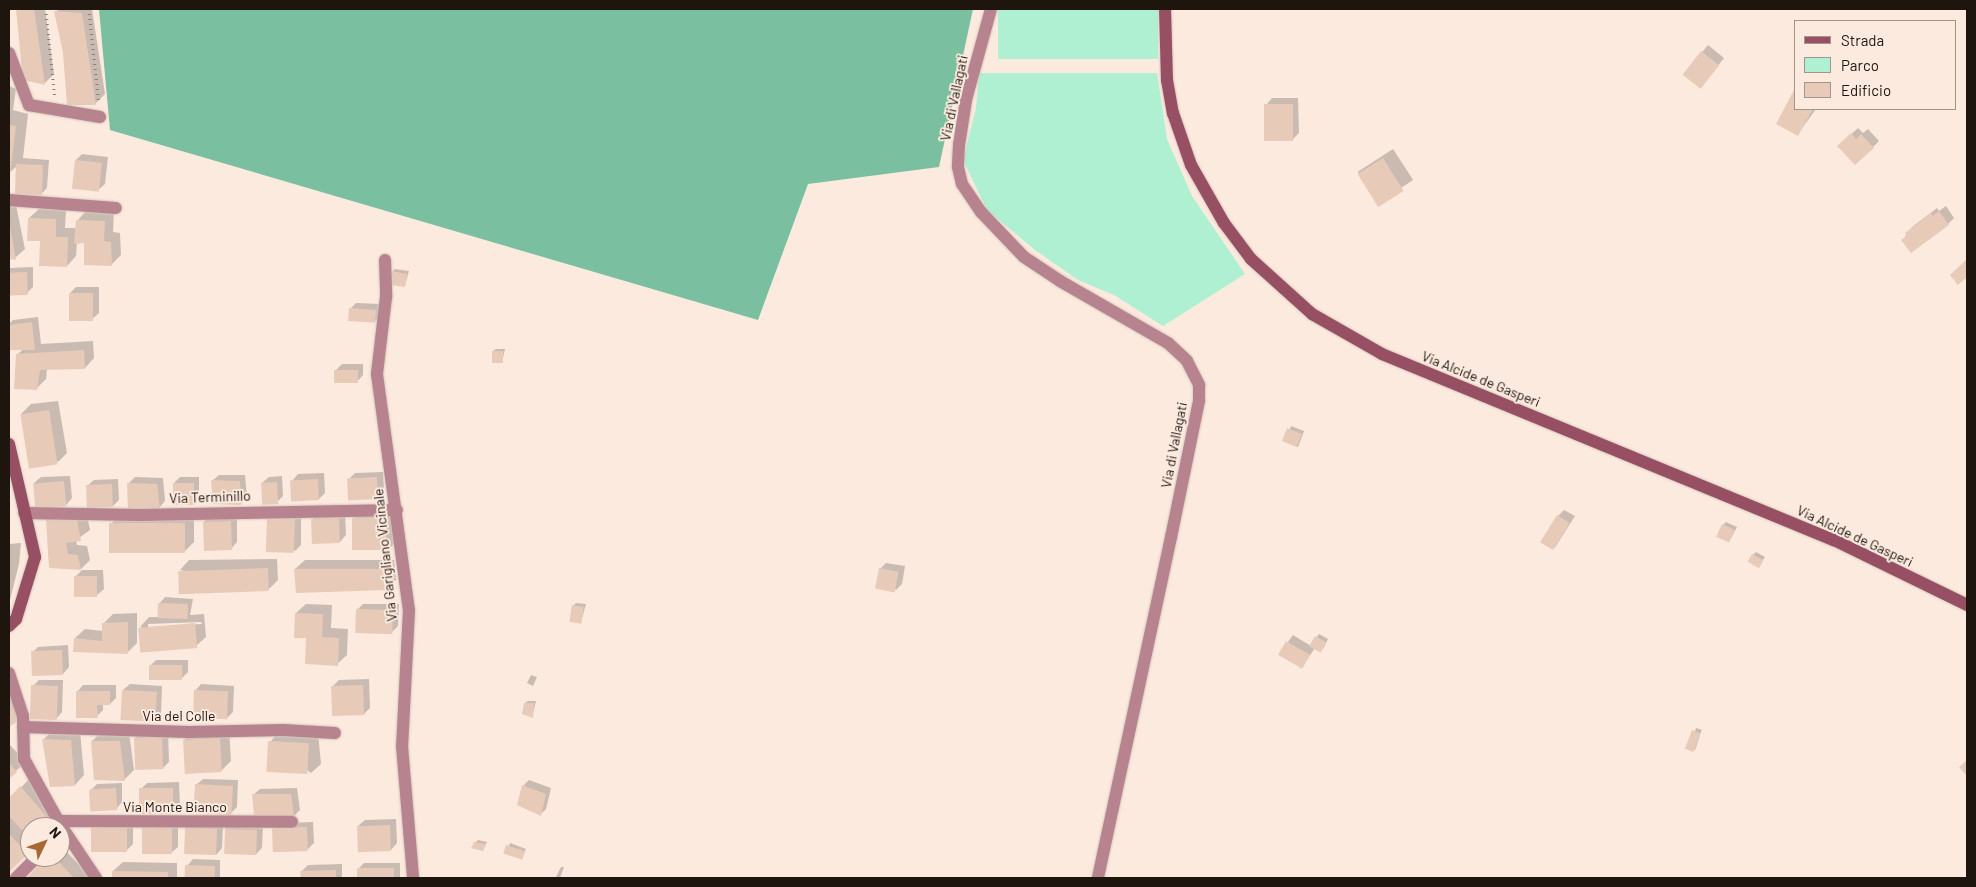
<!DOCTYPE html>
<style>
body{margin:0}
#map{position:relative;width:1976px;height:887px;overflow:hidden;background:#fceadf;font-family:Barlow,sans-serif}
div>[style]{position:absolute}
[style*='--x']{left:calc(var(--x)*1px);top:calc(var(--y)*1px);width:calc(var(--w)*1px);rotate:calc(var(--a)*1deg)}
.green>*{inset:0;background:#aef0d1;transform-origin:0 0}
.forest>*{inset:0;background:#7abf9f}
.shadow>*{inset:0;background:#0003;transform-origin:0 0}
.building>*{inset:0;background:#e7cbb8;transform-origin:0 0}
.path>*{height:2.5px;margin-top:-1.25px;transform-origin:0;background:repeating-linear-gradient(90deg,#8a7d74 0 1px,transparent 0 5px)}
.roads{filter:drop-shadow(0 0 1px #d8c8be) drop-shadow(0 0 1px #d8c8be)}
.street>*{height:12px;margin:-6px;padding:0 6px;transform-origin:6px;border-radius:6px;background:#b6838f}
.secondary>*{height:12px;margin:-6px;padding:0 6px;transform-origin:6px;border-radius:6px;background:#974f63}
span{translate:-50% -50%;white-space:nowrap;text-align:center;line-height:1.15;-webkit-text-stroke:4px #fceadf;paint-order:stroke}
.street-label{font-size:14px;color:#1e150e}
.frame{position:absolute;inset:0;border:10px solid #1e150e;pointer-events:none}
.legend{position:absolute;left:1794px;top:20px;width:162px;height:90px;box-sizing:border-box;background:#fceadf;border:1px solid #a3958b;margin:0;padding:6px 9px;list-style:none;font-size:15px;color:#1e150e}
.legend li{display:flex;align-items:center;gap:10px;height:25px}
.legend b{width:25px;border:1px solid #a3958b}
.north{position:absolute;left:20px;top:817px;width:50px;height:50px;box-sizing:border-box;background:#fceadf;border:1px solid #a3958b;border-radius:50%;rotate:48deg;font-size:14px;font-weight:700;line-height:20px;text-align:center;color:#1e150e}
.north::after{content:'';display:block;margin:auto;width:18px;height:22px;background:#a96832;clip-path:polygon(50% 0,100% 100%,50% 72%,0 100%)}
</style>
<div id="map">
<div class="green">
<div style="left:998px;top:9px;width:160px;height:50px"></div>
<div style="clip-path:polygon(979px 73px,1157px 73px,1167px 139px,1192px 196px,1245px 274px,1163px 326px,1114px 295px,1078px 280px,1035px 250px,987px 210px,963px 160px,976px 108px)"></div>
</div>
<div class="forest">
<div style="clip-path:polygon(99px 9px,973px 9px,939px 167px,808px 184px,758px 320px,110px 130px)"></div>
</div>
<div class="shadow">
<div style="clip-path:polygon(17px 9px,45px 9px,54px 74px,45px 83px,24px 79px)"></div>
<div style="clip-path:polygon(59px 9px,92px 9px,105px 94px,95px 104px,64px 53px,56px 12px)"></div>
<div style="clip-path:polygon(1708px 45px,1724px 58px,1706px 81px,1684px 74px)"></div>
<div style="clip-path:polygon(9px 86px,16px 89px,13px 110px,28px 114px,23px 158px,49px 160px,47px 188px,41px 194px,17px 166px,9px 173px)"></div>
<div style="clip-path:polygon(1272px 98px,1298px 98px,1299px 133px,1293px 139px,1266px 105px)"></div>
<div style="clip-path:polygon(1795px 109px,1816px 109px,1798px 134px)"></div>
<div style="clip-path:polygon(1858px 128px,1863px 133px,1868px 129px,1879px 141px,1873px 147px,1845px 140px)"></div>
<div style="left:1393px;top:149px;width:37px;height:42px;rotate:57deg"></div>
<div style="clip-path:polygon(82px 154px,108px 157px,105px 184px,98px 190px,76px 160px)"></div>
<div style="clip-path:polygon(9px 204px,16px 205px,25px 249px,15px 258px,9px 258px)"></div>
<div style="clip-path:polygon(1946px 206px,1954px 218px,1948px 224px,1903px 240px,1912px 227px,1937px 208px,1939px 211px)"></div>
<div style="clip-path:polygon(39px 209px,66px 210px,65px 228px,76px 228px,77px 221px,86px 211px,114px 212px,113px 232px,120px 233px,121px 255px,112px 264px,85px 264px,85px 241px,77px 242px,76px 256px,67px 266px,41px 240px,29px 218px)"></div>
<div style="clip-path:polygon(33px 267px,33px 287px,27px 293px,9px 294px,9px 268px)"></div>
<div style="clip-path:polygon(395px 269px,409px 271px,405px 285px,392px 272px)"></div>
<div style="clip-path:polygon(76px 287px,99px 287px,99px 313px,92px 319px,70px 293px)"></div>
<div style="clip-path:polygon(356px 303px,382px 304px,381px 315px,375px 321px,350px 309px)"></div>
<div style="clip-path:polygon(38px 317px,41px 344px,93px 341px,94px 358px,85px 368px,47px 369px,46px 379px,36px 389px,17px 355px,23px 349px,9px 349px,9px 324px,13px 320px)"></div>
<div style="clip-path:polygon(496px 349px,505px 349px,502px 362px,493px 351px)"></div>
<div style="clip-path:polygon(342px 364px,363px 364px,363px 375px,357px 382px,336px 370px)"></div>
<div style="clip-path:polygon(58px 401px,67px 453px,58px 462px,21px 414px,31px 404px)"></div>
<div style="left:1291px;top:426px;width:14px;height:17px;rotate:21deg"></div>
<div style="clip-path:polygon(383px 472px,384px 491px,377px 498px,349px 479px,355px 473px)"></div>
<div style="clip-path:polygon(324px 473px,325px 493px,319px 499px,292px 481px,298px 474px)"></div>
<div style="clip-path:polygon(219px 475px,245px 475px,247px 498px,241px 504px,212px 481px)"></div>
<div style="clip-path:polygon(70px 476px,72px 498px,66px 505px,37px 506px,34px 483px,41px 477px)"></div>
<div style="clip-path:polygon(282px 476px,283px 496px,277px 502px,262px 483px,269px 477px)"></div>
<div style="clip-path:polygon(135px 477px,163px 478px,165px 501px,159px 508px,128px 484px)"></div>
<div style="clip-path:polygon(180px 477px,199px 477px,199px 498px,193px 504px,174px 483px)"></div>
<div style="clip-path:polygon(118px 479px,119px 500px,113px 506px,87px 486px,94px 480px)"></div>
<div style="clip-path:polygon(363px 509px,395px 509px,398px 540px,388px 550px,353px 518px)"></div>
<div style="clip-path:polygon(86px 510px,90px 530px,76px 540px,77px 545px,87px 546px,90px 560px,81px 569px,51px 567px,47px 520px,57px 511px)"></div>
<div style="clip-path:polygon(1564px 510px,1575px 516px,1554px 549px,1558px 516px)"></div>
<div style="clip-path:polygon(345px 512px,346px 535px,340px 542px,313px 519px,319px 513px)"></div>
<div style="clip-path:polygon(301px 513px,301px 545px,295px 551px,269px 519px)"></div>
<div style="clip-path:polygon(194px 514px,194px 542px,185px 551px,111px 524px,120px 515px)"></div>
<div style="clip-path:polygon(237px 515px,237px 542px,231px 549px,204px 522px,210px 516px)"></div>
<div style="clip-path:polygon(1726px 522px,1737px 527px,1729px 542px,1723px 525px)"></div>
<div style="clip-path:polygon(21px 543px,19px 564px,9px 604px,9px 544px)"></div>
<div style="clip-path:polygon(1756px 552px,1765px 557px,1758px 567px,1753px 555px)"></div>
<div style="clip-path:polygon(277px 559px,278px 580px,268px 590px,180px 570px,189px 560px)"></div>
<div style="clip-path:polygon(305px 560px,394px 560px,396px 580px,387px 589px,295px 569px)"></div>
<div style="clip-path:polygon(886px 563px,905px 566px,902px 584px,896px 590px,880px 569px)"></div>
<div style="clip-path:polygon(82px 570px,103px 570px,104px 589px,97px 595px,75px 577px)"></div>
<div style="clip-path:polygon(evenodd,165px 597px,193px 599px,190px 615px,204px 614px,206px 637px,196px 646px,140px 627px,149px 617px,159px 617px,159px 604px,165px 597px,201px 622px,202px 624px,148px 627px,148px 624px,201px 622px)"></div>
<div style="clip-path:polygon(576px 603px,586px 604px,581px 622px,573px 606px)"></div>
<div style="clip-path:polygon(306px 604px,332px 605px,331px 628px,348px 629px,347px 655px,337px 664px,308px 637px,296px 613px)"></div>
<div style="clip-path:polygon(363px 604px,399px 604px,398px 626px,392px 632px,357px 610px)"></div>
<div style="clip-path:polygon(137px 613px,137px 643px,127px 653px,75px 638px,85px 629px,103px 631px,103px 624px,113px 614px)"></div>
<div style="clip-path:polygon(1319px 634px,1328px 639px,1323px 649px,1320px 651px,1315px 648px,1301px 668px,1279px 654px,1293px 635px,1311px 646px)"></div>
<div style="clip-path:polygon(68px 645px,69px 667px,63px 674px,32px 653px,38px 647px)"></div>
<div style="clip-path:polygon(156px 660px,188px 660px,188px 672px,182px 678px,150px 666px)"></div>
<div style="clip-path:polygon(9px 669px,27px 711px,9px 725px)"></div>
<div style="clip-path:polygon(531px 675px,537px 677px,533px 686px,527px 683px)"></div>
<div style="clip-path:polygon(369px 679px,370px 708px,364px 714px,333px 686px,339px 680px)"></div>
<div style="clip-path:polygon(39px 680px,63px 680px,62px 712px,56px 719px,33px 686px)"></div>
<div style="clip-path:polygon(130px 684px,162px 686px,161px 714px,155px 720px,123px 690px)"></div>
<div style="clip-path:polygon(201px 684px,234px 686px,233px 712px,227px 718px,195px 691px)"></div>
<div style="clip-path:polygon(83px 685px,116px 685px,116px 698px,110px 704px,103px 704px,103px 710px,97px 716px,77px 692px)"></div>
<div style="clip-path:polygon(528px 701px,536px 701px,532px 717px,525px 703px)"></div>
<div style="left:1696px;top:728px;width:6px;height:21px;rotate:18deg"></div>
<div style="clip-path:polygon(229px 729px,231px 761px,221px 771px,184px 740px,194px 730px)"></div>
<div style="clip-path:polygon(53px 730px,80px 731px,84px 775px,75px 785px,44px 739px)"></div>
<div style="clip-path:polygon(168px 731px,169px 762px,163px 768px,137px 767px,135px 738px,141px 732px)"></div>
<div style="clip-path:polygon(102px 732px,129px 732px,134px 770px,124px 780px,92px 741px)"></div>
<div style="clip-path:polygon(279px 732px,318px 733px,321px 764px,311px 773px,270px 742px)"></div>
<div style="clip-path:polygon(9px 744px,26px 762px,9px 777px)"></div>
<div style="clip-path:polygon(30px 778px,63px 815px,51px 827px,30px 827px,30px 850px,9px 870px,9px 800px)"></div>
<div style="clip-path:polygon(203px 779px,238px 780px,237px 807px,231px 813px,196px 785px)"></div>
<div style="clip-path:polygon(529px 780px,551px 788px,546px 809px,540px 815px,523px 786px)"></div>
<div style="clip-path:polygon(179px 782px,180px 806px,173px 812px,141px 789px,147px 783px)"></div>
<div style="clip-path:polygon(122px 783px,122px 802px,116px 809px,91px 790px,97px 784px)"></div>
<div style="clip-path:polygon(297px 788px,300px 810px,294px 816px,253px 795px,260px 789px)"></div>
<div style="clip-path:polygon(396px 819px,397px 843px,391px 850px,358px 826px,365px 820px)"></div>
<div style="clip-path:polygon(133px 821px,133px 844px,127px 850px,93px 851px)"></div>
<div style="clip-path:polygon(178px 822px,178px 847px,171px 853px,142px 853px)"></div>
<div style="clip-path:polygon(193px 822px,223px 824px,222px 848px,216px 855px,186px 828px)"></div>
<div style="clip-path:polygon(313px 822px,314px 843px,308px 849px,273px 829px,279px 823px)"></div>
<div style="clip-path:polygon(232px 823px,263px 824px,262px 848px,256px 854px,226px 829px)"></div>
<div style="clip-path:polygon(478px 840px,487px 842px,483px 850px,475px 843px)"></div>
<div style="left:510px;top:843px;width:17px;height:11px;rotate:21deg"></div>
<div style="clip-path:polygon(60px 845px,89px 875px,86px 878px,29px 878px,48px 857px,60px 857px)"></div>
<div style="clip-path:polygon(193px 859px,220px 860px,220px 878px,186px 878px,187px 866px)"></div>
<div style="clip-path:polygon(123px 862px,177px 863px,177px 878px,113px 878px,113px 871px)"></div>
<div style="clip-path:polygon(364px 863px,400px 863px,400px 878px,358px 878px,358px 869px)"></div>
<div style="clip-path:polygon(342px 864px,342px 878px,302px 878px,302px 871px,308px 865px)"></div>
<div style="clip-path:polygon(561px 867px,564px 867px,560px 878px,556px 877px)"></div>
</div>
<div class="building">
<div style="clip-path:polygon(16px 9px,34px 9px,45px 85px,23px 80px)"></div>
<div style="clip-path:polygon(54px 11px,82px 13px,96px 105px,67px 105px,63px 53px)"></div>
<div style="left:1701px;top:51px;width:23px;height:30px;rotate:38deg"></div>
<div style="clip-path:polygon(1795px 88px,1795px 109px,1813px 109px,1798px 136px,1776px 124px)"></div>
<div style="left:1264px;top:104px;width:29px;height:37px"></div>
<div style="clip-path:polygon(9px 125px,16px 126px,10px 175px,9px 175px)"></div>
<div style="clip-path:polygon(1851px 133px,1856px 139px,1861px 134px,1874px 148px,1855px 165px,1837px 146px)"></div>
<div style="left:1383px;top:158px;width:39px;height:30px;rotate:58deg"></div>
<div style="left:75px;top:160px;width:27px;height:29px;rotate:6deg"></div>
<div style="left:16px;top:164px;width:27px;height:30px;rotate:2deg"></div>
<div style="clip-path:polygon(1939px 211px,1949px 225px,1911px 253px,1901px 240px,1907px 236px,1905px 233px,1931px 213px,1933px 216px)"></div>
<div style="clip-path:polygon(28px 218px,56px 219px,56px 237px,68px 237px,67px 267px,39px 266px,40px 241px,27px 241px)"></div>
<div style="clip-path:polygon(76px 220px,105px 221px,104px 241px,111px 242px,112px 266px,84px 265px,84px 243px,74px 244px)"></div>
<div style="clip-path:polygon(10px 227px,16px 260px,9px 259px)"></div>
<div style="clip-path:polygon(1967px 259px,1967px 277px,1958px 285px,1950px 275px)"></div>
<div style="clip-path:polygon(391px 271px,407px 274px,405px 287px,391px 285px)"></div>
<div style="left:27px;top:272px;width:23px;height:18px;rotate:88deg"></div>
<div style="left:69px;top:293px;width:24px;height:28px"></div>
<div style="left:349px;top:308px;width:27px;height:13px;rotate:4deg"></div>
<div style="clip-path:polygon(32px 322px,35px 350px,9px 350px,9px 325px)"></div>
<div style="clip-path:polygon(84px 350px,85px 369px,40px 370px,37px 390px,14px 389px,16px 354px)"></div>
<div style="left:492px;top:351px;width:11px;height:12px"></div>
<div style="left:334px;top:370px;width:24px;height:13px"></div>
<div style="left:49px;top:410px;width:55px;height:29px;rotate:81deg"></div>
<div style="left:1287px;top:428px;width:16px;height:14px;rotate:22deg"></div>
<div style="left:377px;top:477px;width:22px;height:30px;rotate:87deg"></div>
<div style="left:318px;top:479px;width:21px;height:28px;rotate:87deg"></div>
<div style="clip-path:polygon(211px 480px,240px 481px,241px 505px,213px 504px)"></div>
<div style="left:64px;top:481px;width:25px;height:31px;rotate:85deg"></div>
<div style="left:277px;top:482px;width:22px;height:16px;rotate:87deg"></div>
<div style="clip-path:polygon(127px 483px,157px 484px,160px 509px,128px 509px)"></div>
<div style="left:173px;top:483px;width:21px;height:22px"></div>
<div style="left:112px;top:484px;width:23px;height:26px;rotate:88deg"></div>
<div style="left:1557px;top:515px;width:15px;height:32px;rotate:32deg"></div>
<div style="left:267px;top:518px;width:28px;height:34px;rotate:2deg"></div>
<div style="left:339px;top:518px;width:25px;height:28px;rotate:88deg"></div>
<div style="left:352px;top:518px;width:34px;height:32px"></div>
<div style="clip-path:polygon(77px 519px,81px 541px,66px 543px,68px 554px,78px 555px,81px 570px,49px 568px,46px 520px)"></div>
<div style="left:231px;top:521px;width:29px;height:28px;rotate:88deg"></div>
<div style="left:185px;top:523px;width:30px;height:76px;rotate:90deg"></div>
<div style="left:1722px;top:524px;width:14px;height:14px;rotate:25deg"></div>
<div style="left:1752px;top:554px;width:13px;height:9px;rotate:29deg"></div>
<div style="left:268px;top:568px;width:23px;height:90px;rotate:88deg"></div>
<div style="left:879px;top:568px;width:20px;height:21px;rotate:11deg"></div>
<div style="clip-path:polygon(294px 569px,385px 569px,387px 590px,296px 593px)"></div>
<div style="left:74px;top:576px;width:23px;height:21px"></div>
<div style="left:158px;top:603px;width:30px;height:15px;rotate:2deg"></div>
<div style="left:572px;top:605px;width:12px;height:17px;rotate:9deg"></div>
<div style="left:356px;top:609px;width:37px;height:24px;rotate:2deg"></div>
<div style="clip-path:polygon(295px 613px,323px 614px,322px 637px,339px 638px,338px 666px,305px 664px,306px 638px,294px 638px)"></div>
<div style="clip-path:polygon(128px 622px,128px 654px,73px 652px,74px 638px,102px 641px,102px 623px)"></div>
<div style="left:195px;top:623px;width:25px;height:57px;rotate:85deg"></div>
<div style="left:1315px;top:636px;width:13px;height:12px;rotate:29deg"></div>
<div style="left:1286px;top:641px;width:28px;height:16px;rotate:30deg"></div>
<div style="left:62px;top:650px;width:25px;height:31px;rotate:88deg"></div>
<div style="left:182px;top:665px;width:15px;height:33px;rotate:90deg"></div>
<div style="left:31px;top:685px;width:27px;height:34px;rotate:2deg"></div>
<div style="left:363px;top:685px;width:30px;height:32px;rotate:88deg"></div>
<div style="left:122px;top:690px;width:35px;height:30px;rotate:3deg"></div>
<div style="left:194px;top:690px;width:34px;height:28px;rotate:2deg"></div>
<div style="clip-path:polygon(76px 691px,110px 691px,110px 705px,97px 705px,98px 718px,76px 718px)"></div>
<div style="clip-path:polygon(9px 699px,18px 721px,9px 727px)"></div>
<div style="clip-path:polygon(524px 703px,534px 703px,533px 718px,522px 714px)"></div>
<div style="left:1692px;top:730px;width:9px;height:20px;rotate:21deg"></div>
<div style="left:162px;top:737px;width:32px;height:28px;rotate:88deg"></div>
<div style="left:220px;top:738px;width:34px;height:37px;rotate:87deg"></div>
<div style="clip-path:polygon(42px 739px,71px 740px,75px 786px,50px 787px)"></div>
<div style="clip-path:polygon(91px 741px,120px 741px,125px 781px,94px 780px)"></div>
<div style="left:268px;top:741px;width:41px;height:31px;rotate:3deg"></div>
<div style="clip-path:polygon(1967px 760px,1967px 776px,1959px 767px)"></div>
<div style="clip-path:polygon(9px 763px,17px 772px,9px 779px)"></div>
<div style="left:195px;top:784px;width:38px;height:29px;rotate:3deg"></div>
<div style="clip-path:polygon(522px 785px,546px 794px,541px 816px,517px 805px)"></div>
<div style="clip-path:polygon(20px 786px,54px 825px,30px 827px,30px 839px,9px 816px,9px 798px)"></div>
<div style="left:116px;top:788px;width:22px;height:27px;rotate:87deg"></div>
<div style="left:139px;top:788px;width:34px;height:26px"></div>
<div style="clip-path:polygon(252px 794px,291px 794px,294px 817px,254px 815px)"></div>
<div style="left:390px;top:825px;width:26px;height:33px;rotate:88deg"></div>
<div style="left:91px;top:827px;width:36px;height:25px"></div>
<div style="left:142px;top:827px;width:30px;height:27px"></div>
<div style="left:307px;top:827px;width:24px;height:35px;rotate:88deg"></div>
<div style="left:185px;top:828px;width:32px;height:26px;rotate:2deg"></div>
<div style="left:225px;top:829px;width:32px;height:25px;rotate:2deg"></div>
<div style="clip-path:polygon(9px 834px,28px 854px,9px 872px)"></div>
<div style="clip-path:polygon(474px 842px,486px 844px,483px 851px,471px 848px)"></div>
<div style="left:506px;top:845px;width:20px;height:9px;rotate:18deg"></div>
<div style="clip-path:polygon(46px 857px,54px 857px,74px 878px,27px 878px)"></div>
<div style="left:185px;top:865px;width:30px;height:13px;rotate:2deg"></div>
<div style="left:394px;top:868px;width:10px;height:37px;rotate:90deg"></div>
<div style="clip-path:polygon(336px 870px,336px 878px,301px 878px,300px 871px)"></div>
<div style="clip-path:polygon(112px 871px,168px 872px,168px 878px,112px 878px)"></div>
</div>
<div class="path">
<div style="--x:46;--y:9;--w:88;--a:84.2"></div>
<div style="--x:89;--y:9;--w:95;--a:83.9"></div>
</div>
<div class="roads">
<div class="street">
<div style="--x:991;--y:9;--w:94;--a:105.4"></div>
<div style="--x:966;--y:100;--w:46;--a:98.8"></div>
<div style="--x:959;--y:145;--w:22;--a:93"></div>
<div style="--x:958;--y:167;--w:17;--a:77"></div>
<div style="--x:962;--y:184;--w:34;--a:56"></div>
<div style="--x:981;--y:212;--w:62;--a:46.3"></div>
<div style="--x:1024;--y:257;--w:43;--a:33.7"></div>
<div style="--x:1060;--y:281;--w:125;--a:29.9"></div>
<div style="--x:1168;--y:343;--w:26;--a:43"></div>
<div style="--x:1187;--y:361;--w:27;--a:63"></div>
<div style="--x:1199;--y:385;--w:16;--a:90"></div>
<div style="--x:1199;--y:401;--w:139;--a:101.6"></div>
<div style="--x:1171;--y:537;--w:349;--a:102.1"></div>
<div style="--x:9;--y:53;--w:56;--a:69"></div>
<div style="--x:29;--y:105;--w:72;--a:9.6"></div>
<div style="--x:9;--y:200;--w:107;--a:4.3"></div>
<div style="--x:385;--y:260;--w:37;--a:88"></div>
<div style="--x:386;--y:297;--w:78;--a:96.7"></div>
<div style="--x:377;--y:374;--w:238;--a:82.3"></div>
<div style="--x:409;--y:610;--w:136;--a:92.9"></div>
<div style="--x:402;--y:746;--w:132;--a:85.2"></div>
<div style="--x:24;--y:513;--w:116;--a:1"></div>
<div style="--x:140;--y:515;--w:257;--a:-1.1"></div>
<div style="--x:9;--y:673;--w:45;--a:72"></div>
<div style="--x:23;--y:716;--w:43;--a:88.7"></div>
<div style="--x:24;--y:759;--w:74;--a:61"></div>
<div style="--x:60;--y:824;--w:65;--a:56.3"></div>
<div style="--x:23;--y:727;--w:166;--a:1.7"></div>
<div style="--x:189;--y:732;--w:94;--a:-1.2"></div>
<div style="--x:283;--y:730;--w:52;--a:3.3"></div>
<div style="--x:58;--y:821;--w:234;--a:0.2"></div>
<div style="--x:16;--y:878;--w:30;--a:-45"></div>
</div>
<div class="secondary">
<div style="--x:1165;--y:9;--w:71;--a:88.4"></div>
<div style="--x:1167;--y:80;--w:34;--a:80"></div>
<div style="--x:1173;--y:113;--w:55;--a:70.9"></div>
<div style="--x:1191;--y:165;--w:67;--a:60.4"></div>
<div style="--x:1224;--y:223;--w:45;--a:53.1"></div>
<div style="--x:1251;--y:259;--w:82;--a:42"></div>
<div style="--x:1312;--y:314;--w:81;--a:29.7"></div>
<div style="--x:1382;--y:354;--w:489;--a:22.4"></div>
<div style="--x:1834;--y:540;--w:148;--a:26"></div>
<div style="--x:9;--y:444;--w:116;--a:77"></div>
<div style="--x:35;--y:557;--w:65;--a:107"></div>
<div style="--x:16;--y:619;--w:10;--a:135"></div>
</div>
</div>
<div class="street-label">
<span style="left:954px;top:98px;rotate:-78deg">Via di Vallagati</span>
<span style="left:1481px;top:379px;rotate:22deg">Via Alcide de Gasperi</span>
<span style="left:1174px;top:445px;rotate:-79deg">Via di Vallagati</span>
<span style="left:210px;top:497px;rotate:-2deg">Via Terminillo</span>
<span style="left:1855px;top:536px;rotate:25deg">Via Alcide de Gasperi</span>
<span style="left:385px;top:555px;rotate:-96deg">Via Garigliano Vicinale</span>
<span style="left:179px;top:716px">Via del Colle</span>
<span style="left:175px;top:807px">Via Monte Bianco</span>
</div>
<div class="frame"></div>
<ul class="legend">
<li><b style="height:6px;background:#974f63"></b>Strada</li>
<li><b style="height:14px;background:#aef0d1"></b>Parco</li>
<li><b style="height:14px;background:#e7cbb8"></b>Edificio</li>
</ul>
<div class="north">N</div>
</div>
